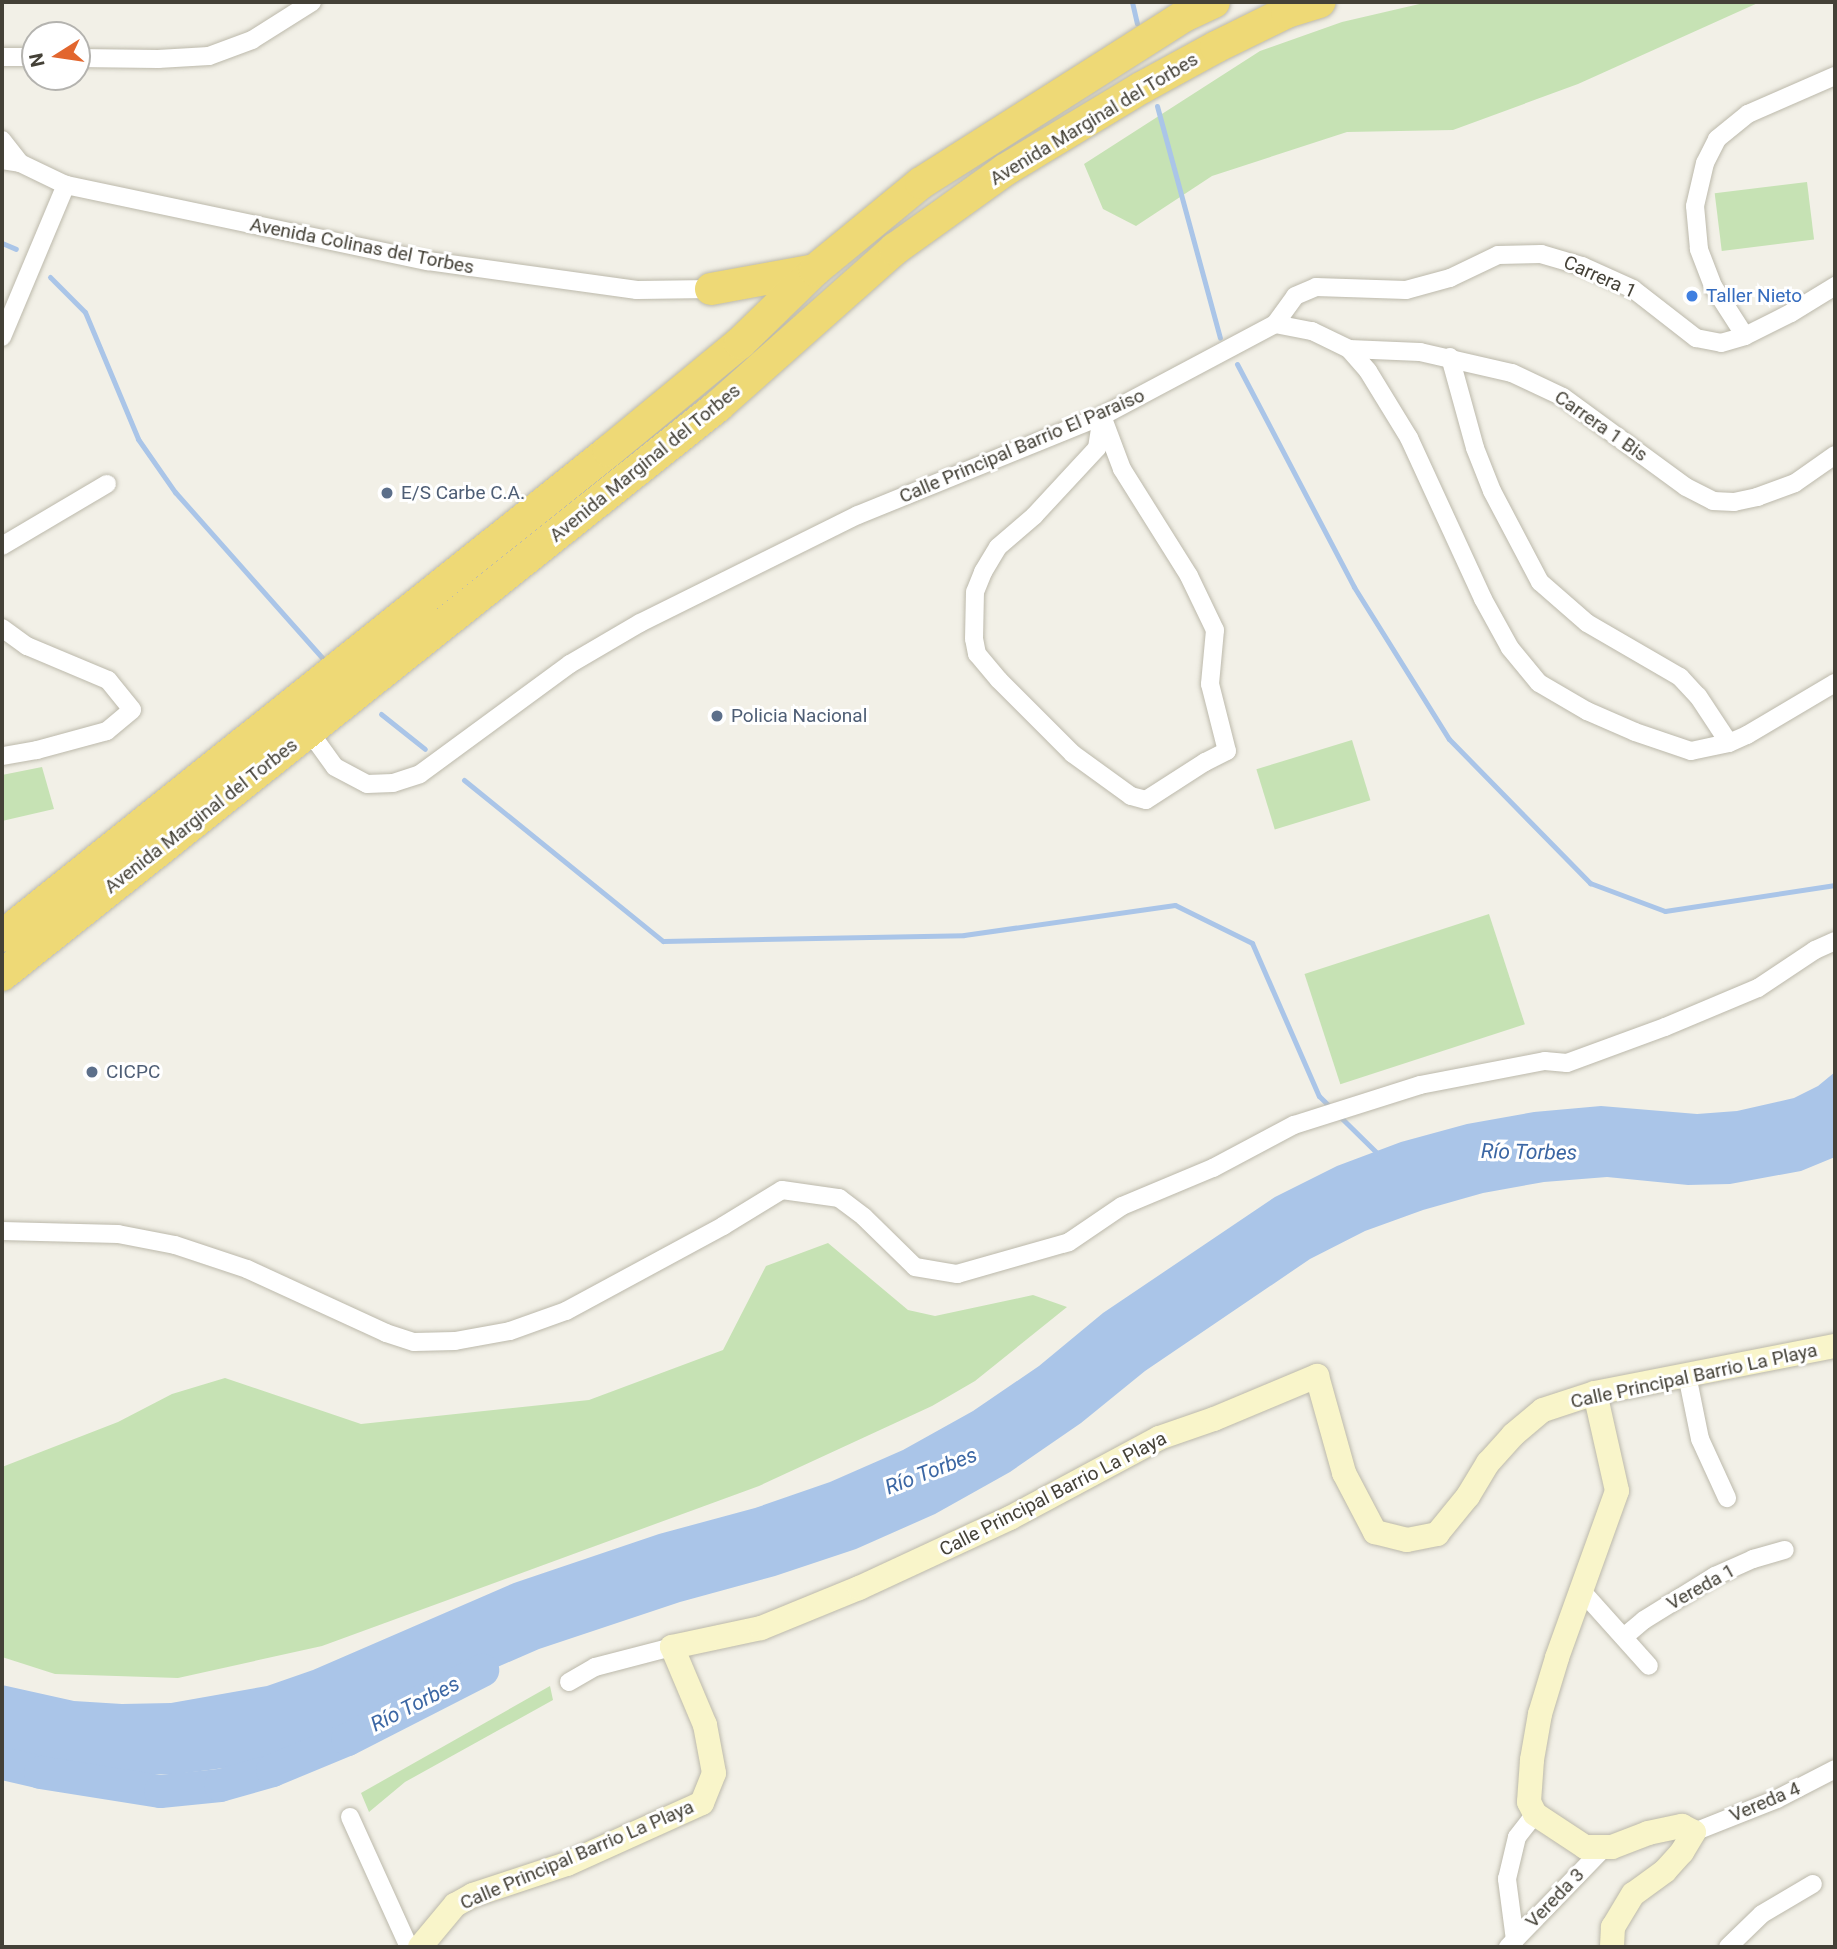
<!DOCTYPE html>
<meta charset="utf-8">
<style>
body{margin:0}
#map{position:relative;width:1837px;height:1949px;overflow:hidden;background:#f2f0e7;font-family:Roboto,sans-serif}
div>[style]{position:absolute}
[style*='--x']{left:calc(var(--x)*1px);top:calc(var(--y)*1px);width:calc(var(--w)*1px);rotate:calc(var(--a)*1deg)}
.green>*{inset:0;background:#c6e2b4;transform-origin:0 0}
.water>*{inset:0;background:#aac5e8}
.stream>*{height:5px;margin:-2.5px;padding:0 2.5px;transform-origin:2.5px;border-radius:2.5px;background:#aac5e8}
.river>*{height:33px;margin:-16.5px;padding:0 16.5px;transform-origin:16.5px;border-radius:16.5px;background:#aac5e8}
.roads{filter:drop-shadow(0 0 2px #bcb9ab) drop-shadow(0 0 2px #bcb9ab)}
.street>*{height:18px;margin:-9px;padding:0 9px;transform-origin:9px;border-radius:9px;background:#fff}
.secondary>*{height:24px;margin:-12px;padding:0 12px;transform-origin:12px;border-radius:12px;background:#f9f5ca}
.highway>*{height:32px;margin:-16px;padding:0 16px;transform-origin:16px;border-radius:16px;background:#eed976}
.dots>*{width:19px;height:19px;translate:-50% -50%;box-sizing:border-box;border:4px solid #fff;border-radius:50%}
span{translate:-50% -50%;white-space:nowrap;text-align:center;line-height:1.15;-webkit-text-stroke:6px #fff;paint-order:stroke}
.street-label{font-size:19px;color:#444137}
.shop-label{font-size:19px;color:#366cbe}
.left{translate:0 -50%;text-align:left}
.service-label{font-size:19px;color:#4e5e75}
.water-label{font-size:21px;color:#3c67a4;font-style:italic}
.frame{position:absolute;inset:0;border:4px solid #444137;pointer-events:none}
.north{position:absolute;left:21px;top:21px;width:70px;height:70px;box-sizing:border-box;background:#fff;border:2px solid #b4b3af;border-radius:50%;rotate:258deg;font-size:19px;font-weight:700;line-height:28px;text-align:center;color:#444137}
.north::after{content:'';display:block;margin:auto;width:24px;height:32px;background:#e2662e;clip-path:polygon(50% 0,100% 100%,50% 72%,0 100%)}
</style>
<div id="map">
<div class="green">
<div style="clip-path:polygon(1428px 2px,1760px 2px,1578px 84px,1453px 130px,1347px 132px,1212px 176px,1136px 226px,1103px 209px,1084px 164px,1260px 51px,1342px 22px)"></div>
<div style="left:1807px;top:182px;width:58px;height:93px;rotate:83deg"></div>
<div style="left:1352px;top:740px;width:63px;height:100px;rotate:73deg"></div>
<div style="clip-path:polygon(42px 767px,54px 809px,2px 821px,2px 775px)"></div>
<div style="left:1489px;top:914px;width:116px;height:194px;rotate:72deg"></div>
<div style="clip-path:polygon(828px 1243px,908px 1310px,935px 1316px,1033px 1295px,1067px 1307px,975px 1381px,932px 1406px,759px 1486px,322px 1646px,178px 1678px,55px 1674px,2px 1657px,2px 1467px,118px 1422px,172px 1394px,225px 1378px,361px 1424px,589px 1400px,723px 1350px,766px 1266px)"></div>
<div style="clip-path:polygon(550px 1686px,553px 1700px,405px 1782px,369px 1812px,361px 1793px)"></div>
</div>
<div class="water">
<div style="clip-path:polygon(1835px 1072px,1835px 1157px,1801px 1171px,1730px 1184px,1688px 1185px,1607px 1177px,1544px 1182px,1483px 1193px,1423px 1210px,1365px 1231px,1310px 1259px,1145px 1371px,1081px 1423px,1010px 1472px,935px 1514px,856px 1549px,775px 1576px,680px 1602px,539px 1649px,339px 1736px,286px 1754px,232px 1767px,177px 1774px,121px 1775px,65px 1771px,2px 1759px,2px 1685px,74px 1701px,122px 1704px,171px 1703px,267px 1686px,313px 1670px,514px 1583px,659px 1534px,755px 1508px,830px 1482px,903px 1450px,973px 1411px,1039px 1366px,1103px 1313px,1275px 1197px,1337px 1166px,1401px 1142px,1467px 1124px,1534px 1112px,1601px 1106px,1697px 1114px,1737px 1111px,1794px 1098px,1818px 1086px)"></div>
</div>
<div class="stream">
<div style="--x:1132;--y:2;--w:22;--a:77"></div>
<div style="--x:1157;--y:106;--w:240;--a:74.8"></div>
<div style="--x:2;--y:243;--w:15;--a:23"></div>
<div style="--x:50;--y:277;--w:49;--a:45"></div>
<div style="--x:85;--y:312;--w:138;--a:67.3"></div>
<div style="--x:138;--y:439;--w:65;--a:55.1"></div>
<div style="--x:175;--y:492;--w:225;--a:48.4"></div>
<div style="--x:1237;--y:364;--w:252;--a:62.3"></div>
<div style="--x:1354;--y:587;--w:179;--a:58"></div>
<div style="--x:1449;--y:739;--w:202;--a:45.6"></div>
<div style="--x:1590;--y:883;--w:80;--a:20.5"></div>
<div style="--x:1665;--y:911;--w:172;--a:-8.7"></div>
<div style="--x:381;--y:714;--w:56;--a:38.5"></div>
<div style="--x:464;--y:780;--w:256;--a:39"></div>
<div style="--x:663;--y:941;--w:301;--a:-1.1"></div>
<div style="--x:964;--y:935;--w:213;--a:-8.1"></div>
<div style="--x:1175;--y:905;--w:86;--a:26.3"></div>
<div style="--x:1252;--y:943;--w:167;--a:66.4"></div>
<div style="--x:1319;--y:1096;--w:86;--a:44.5"></div>
</div>
<div class="river">
<div style="--x:2;--y:1763;--w:39;--a:13"></div>
<div style="--x:40;--y:1772;--w:121;--a:9"></div>
<div style="--x:160;--y:1791;--w:60;--a:-5.7"></div>
<div style="--x:220;--y:1785;--w:54;--a:-16.1"></div>
<div style="--x:272;--y:1770;--w:81;--a:-22.5"></div>
<div style="--x:347;--y:1739;--w:152;--a:-27.1"></div>
</div>
<div class="roads">
<div class="street">
<div style="--x:2;--y:57;--w:33;--a:0"></div>
<div style="--x:77;--y:58;--w:81;--a:0.7"></div>
<div style="--x:158;--y:59;--w:51;--a:-3.4"></div>
<div style="--x:209;--y:56;--w:46;--a:-20.4"></div>
<div style="--x:252;--y:40;--w:71;--a:-32.3"></div>
<div style="--x:2;--y:140;--w:29;--a:52"></div>
<div style="--x:2;--y:160;--w:18;--a:9"></div>
<div style="--x:20;--y:163;--w:51;--a:25.6"></div>
<div style="--x:66;--y:185;--w:370;--a:11.9"></div>
<div style="--x:428;--y:261;--w:211;--a:7.9"></div>
<div style="--x:637;--y:290;--w:74;--a:-0.8"></div>
<div style="--x:1275;--y:324;--w:34;--a:-54"></div>
<div style="--x:1295;--y:296;--w:23;--a:-23"></div>
<div style="--x:1316;--y:287;--w:90;--a:1.9"></div>
<div style="--x:1406;--y:290;--w:46;--a:-15.3"></div>
<div style="--x:1450;--y:278;--w:53;--a:-25.6"></div>
<div style="--x:1498;--y:255;--w:43;--a:-1.3"></div>
<div style="--x:1541;--y:254;--w:43;--a:16.3"></div>
<div style="--x:1582;--y:266;--w:56;--a:24.3"></div>
<div style="--x:1633;--y:289;--w:80;--a:37.9"></div>
<div style="--x:1696;--y:338;--w:25;--a:11"></div>
<div style="--x:1721;--y:343;--w:25;--a:-16"></div>
<div style="--x:1745;--y:336;--w:51;--a:-26.6"></div>
<div style="--x:1791;--y:313;--w:52;--a:-31.5"></div>
<div style="--x:1745;--y:336;--w:59;--a:-122.6"></div>
<div style="--x:1713;--y:286;--w:40;--a:-111"></div>
<div style="--x:1699;--y:249;--w:43;--a:-95.3"></div>
<div style="--x:1695;--y:206;--w:44;--a:-76.9"></div>
<div style="--x:1705;--y:163;--w:27;--a:-63"></div>
<div style="--x:1717;--y:139;--w:40;--a:-39"></div>
<div style="--x:1748;--y:114;--w:95;--a:-23.6"></div>
<div style="--x:2;--y:337;--w:165;--a:-67.2"></div>
<div style="--x:1349;--y:349;--w:71;--a:2.4"></div>
<div style="--x:1420;--y:352;--w:94;--a:12.9"></div>
<div style="--x:1512;--y:373;--w:56;--a:25.2"></div>
<div style="--x:1563;--y:397;--w:152;--a:36.2"></div>
<div style="--x:1686;--y:487;--w:30;--a:27"></div>
<div style="--x:1713;--y:501;--w:21;--a:3"></div>
<div style="--x:1734;--y:502;--w:24;--a:-12"></div>
<div style="--x:1757;--y:497;--w:40;--a:-20.2"></div>
<div style="--x:1795;--y:483;--w:49;--a:-35"></div>
<div style="--x:1450;--y:357;--w:94;--a:74.6"></div>
<div style="--x:1475;--y:448;--w:46;--a:68.4"></div>
<div style="--x:1492;--y:491;--w:103;--a:62.2"></div>
<div style="--x:1540;--y:582;--w:62;--a:41.1"></div>
<div style="--x:1587;--y:623;--w:108;--a:30.1"></div>
<div style="--x:1680;--y:677;--w:26;--a:47"></div>
<div style="--x:1698;--y:696;--w:56;--a:56.6"></div>
<div style="--x:1102;--y:416;--w:57;--a:69.3"></div>
<div style="--x:1122;--y:469;--w:126;--a:57.9"></div>
<div style="--x:1189;--y:576;--w:60;--a:64.3"></div>
<div style="--x:1215;--y:630;--w:54;--a:95.3"></div>
<div style="--x:1210;--y:684;--w:69;--a:75.8"></div>
<div style="--x:1227;--y:751;--w:25;--a:153"></div>
<div style="--x:1205;--y:762;--w:70;--a:147.2"></div>
<div style="--x:1146;--y:800;--w:16;--a:-165"></div>
<div style="--x:1131;--y:796;--w:72;--a:-144.1"></div>
<div style="--x:1073;--y:754;--w:105;--a:-135"></div>
<div style="--x:999;--y:680;--w:34;--a:-130"></div>
<div style="--x:977;--y:654;--w:15;--a:-101"></div>
<div style="--x:974;--y:639;--w:47;--a:-88.8"></div>
<div style="--x:975;--y:592;--w:22;--a:-68"></div>
<div style="--x:983;--y:572;--w:29;--a:-59"></div>
<div style="--x:998;--y:547;--w:48;--a:-40.7"></div>
<div style="--x:1034;--y:516;--w:93;--a:-47.2"></div>
<div style="--x:1097;--y:448;--w:32;--a:-81"></div>
<div style="--x:2;--y:546;--w:122;--a:-30.6"></div>
<div style="--x:2;--y:628;--w:31;--a:36"></div>
<div style="--x:27;--y:646;--w:88;--a:22.8"></div>
<div style="--x:108;--y:680;--w:38;--a:51"></div>
<div style="--x:132;--y:710;--w:33;--a:140"></div>
<div style="--x:107;--y:731;--w:73;--a:164.8"></div>
<div style="--x:37;--y:750;--w:36;--a:170"></div>
<div style="--x:309;--y:731;--w:44;--a:54.2"></div>
<div style="--x:335;--y:767;--w:36;--a:28"></div>
<div style="--x:367;--y:784;--w:26;--a:-2"></div>
<div style="--x:393;--y:783;--w:28;--a:-18"></div>
<div style="--x:420;--y:774;--w:186;--a:-36.3"></div>
<div style="--x:570;--y:664;--w:81;--a:-30.4"></div>
<div style="--x:640;--y:623;--w:243;--a:-26.4"></div>
<div style="--x:858;--y:515;--w:263;--a:-22.1"></div>
<div style="--x:1102;--y:416;--w:196;--a:-28"></div>
<div style="--x:1275;--y:324;--w:38;--a:11"></div>
<div style="--x:1312;--y:331;--w:41;--a:25.9"></div>
<div style="--x:1349;--y:349;--w:29;--a:49"></div>
<div style="--x:1368;--y:371;--w:79;--a:58.5"></div>
<div style="--x:1409;--y:438;--w:177;--a:65.3"></div>
<div style="--x:1483;--y:599;--w:56;--a:61.1"></div>
<div style="--x:1510;--y:648;--w:45;--a:50.4"></div>
<div style="--x:1539;--y:683;--w:56;--a:30.3"></div>
<div style="--x:1587;--y:711;--w:52;--a:23.6"></div>
<div style="--x:1635;--y:732;--w:59;--a:18.7"></div>
<div style="--x:1691;--y:751;--w:39;--a:-12"></div>
<div style="--x:1729;--y:743;--w:20;--a:-24"></div>
<div style="--x:1747;--y:735;--w:102;--a:-30.6"></div>
<div style="--x:2;--y:1231;--w:116;--a:1.5"></div>
<div style="--x:118;--y:1234;--w:58;--a:10.9"></div>
<div style="--x:175;--y:1245;--w:76;--a:18.4"></div>
<div style="--x:247;--y:1269;--w:153;--a:24.7"></div>
<div style="--x:386;--y:1333;--w:29;--a:18"></div>
<div style="--x:414;--y:1342;--w:41;--a:-1.4"></div>
<div style="--x:455;--y:1341;--w:56;--a:-10.3"></div>
<div style="--x:510;--y:1331;--w:59;--a:-19.7"></div>
<div style="--x:566;--y:1311;--w:179;--a:-28.4"></div>
<div style="--x:723;--y:1226;--w:69;--a:-31.4"></div>
<div style="--x:782;--y:1190;--w:58;--a:8"></div>
<div style="--x:839;--y:1198;--w:31;--a:37"></div>
<div style="--x:864;--y:1217;--w:71;--a:44.4"></div>
<div style="--x:915;--y:1267;--w:43;--a:9.5"></div>
<div style="--x:957;--y:1274;--w:116;--a:-15.9"></div>
<div style="--x:1069;--y:1242;--w:64;--a:-34.2"></div>
<div style="--x:1122;--y:1206;--w:99;--a:-22.7"></div>
<div style="--x:1213;--y:1168;--w:92;--a:-28"></div>
<div style="--x:1294;--y:1125;--w:132;--a:-17.6"></div>
<div style="--x:1420;--y:1085;--w:127;--a:-10.9"></div>
<div style="--x:1545;--y:1061;--w:22;--a:5"></div>
<div style="--x:1567;--y:1063;--w:104;--a:-20.2"></div>
<div style="--x:1665;--y:1027;--w:101;--a:-22.8"></div>
<div style="--x:1758;--y:988;--w:69;--a:-33.7"></div>
<div style="--x:1815;--y:950;--w:22;--a:-24"></div>
<div style="--x:1687;--y:1375;--w:65;--a:78.5"></div>
<div style="--x:1700;--y:1439;--w:65;--a:65.4"></div>
<div style="--x:1580;--y:1589;--w:103;--a:48.1"></div>
<div style="--x:1625;--y:1636;--w:25;--a:-40"></div>
<div style="--x:1644;--y:1620;--w:84;--a:-31.8"></div>
<div style="--x:1715;--y:1576;--w:42;--a:-24.1"></div>
<div style="--x:1753;--y:1559;--w:33;--a:-16"></div>
<div style="--x:569;--y:1682;--w:30;--a:-30"></div>
<div style="--x:595;--y:1667;--w:80;--a:-14.6"></div>
<div style="--x:350;--y:1817;--w:143;--a:65.6"></div>
<div style="--x:1694;--y:1832;--w:89;--a:-21.7"></div>
<div style="--x:1777;--y:1799;--w:65;--a:-27.3"></div>
<div style="--x:1515;--y:1940;--w:62;--a:-97.5"></div>
<div style="--x:1507;--y:1879;--w:43;--a:-76.6"></div>
<div style="--x:1517;--y:1837;--w:29;--a:-52"></div>
<div style="--x:1508;--y:1947;--w:136;--a:-45.9"></div>
<div style="--x:1728;--y:1947;--w:47;--a:-44.1"></div>
<div style="--x:1762;--y:1914;--w:59;--a:-30.5"></div>
</div>
<div class="secondary">
<div style="--x:1595;--y:1393;--w:100;--a:77.3"></div>
<div style="--x:1617;--y:1491;--w:177;--a:109.8"></div>
<div style="--x:1557;--y:1658;--w:59;--a:106.9"></div>
<div style="--x:1540;--y:1714;--w:47;--a:99.9"></div>
<div style="--x:1532;--y:1760;--w:42;--a:94.1"></div>
<div style="--x:1529;--y:1802;--w:13;--a:63"></div>
<div style="--x:1535;--y:1814;--w:60;--a:33.4"></div>
<div style="--x:1585;--y:1847;--w:27;--a:0"></div>
<div style="--x:1612;--y:1847;--w:39;--a:-21"></div>
<div style="--x:1648;--y:1833;--w:35;--a:-12"></div>
<div style="--x:1682;--y:1826;--w:13;--a:27"></div>
<div style="--x:1694;--y:1832;--w:23;--a:121"></div>
<div style="--x:1682;--y:1852;--w:25;--a:132"></div>
<div style="--x:1665;--y:1871;--w:39;--a:144"></div>
<div style="--x:1633;--y:1894;--w:39;--a:121"></div>
<div style="--x:1613;--y:1927;--w:20;--a:93"></div>
<div style="--x:420;--y:1947;--w:55;--a:-50.2"></div>
<div style="--x:455;--y:1905;--w:21;--a:-29"></div>
<div style="--x:473;--y:1895;--w:99;--a:-18.3"></div>
<div style="--x:567;--y:1864;--w:148;--a:-24.3"></div>
<div style="--x:702;--y:1803;--w:32;--a:-68"></div>
<div style="--x:714;--y:1773;--w:49;--a:-100.6"></div>
<div style="--x:705;--y:1725;--w:85;--a:-112.9"></div>
<div style="--x:672;--y:1647;--w:91;--a:-12.1"></div>
<div style="--x:761;--y:1628;--w:106;--a:-22.2"></div>
<div style="--x:859;--y:1588;--w:166;--a:-24.9"></div>
<div style="--x:1010;--y:1518;--w:169;--a:-28.2"></div>
<div style="--x:1159;--y:1438;--w:58;--a:-19.1"></div>
<div style="--x:1214;--y:1419;--w:112;--a:-22.7"></div>
<div style="--x:1317;--y:1376;--w:101;--a:74.4"></div>
<div style="--x:1344;--y:1473;--w:67;--a:62.3"></div>
<div style="--x:1375;--y:1532;--w:33;--a:14"></div>
<div style="--x:1407;--y:1540;--w:31;--a:-11"></div>
<div style="--x:1437;--y:1534;--w:49;--a:-50.8"></div>
<div style="--x:1468;--y:1496;--w:39;--a:-59"></div>
<div style="--x:1488;--y:1463;--w:38;--a:-48"></div>
<div style="--x:1513;--y:1435;--w:39;--a:-40"></div>
<div style="--x:1543;--y:1410;--w:55;--a:-18.1"></div>
<div style="--x:1595;--y:1393;--w:245;--a:-11.1"></div>
</div>
<div class="highway">
<div style="--x:711;--y:289;--w:106;--a:-10.4"></div>
<div style="--x:2;--y:936;--w:777;--a:-38.63"></div>
<div style="--x:609;--y:451;--w:170;--a:-39.5"></div>
<div style="--x:740;--y:343;--w:105;--a:-44.2"></div>
<div style="--x:815;--y:270;--w:137;--a:-39.4"></div>
<div style="--x:921;--y:183;--w:312;--a:-32.4"></div>
<div style="--x:1184;--y:16;--w:33;--a:-25"></div>
<div style="--x:2;--y:975;--w:915;--a:-38.47"></div>
<div style="--x:718;--y:406;--w:237;--a:-41.6"></div>
<div style="--x:895;--y:249;--w:135;--a:-35.7"></div>
<div style="--x:1005;--y:170;--w:159;--a:-31.1"></div>
<div style="--x:1141;--y:88;--w:85;--a:-28.7"></div>
<div style="--x:1216;--y:47;--w:79;--a:-26.2"></div>
<div style="--x:1287;--y:12;--w:34;--a:-17"></div>
</div>
</div>
<div class="dots">
<div style="left:1692px;top:296px;background:#3f7fe0"></div>
<div style="left:387px;top:493px;background:#5c6f8a"></div>
<div style="left:717px;top:716px;background:#5c6f8a"></div>
<div style="left:92px;top:1072px;background:#5c6f8a"></div>
</div>
<div class="street-label">
<span style="left:1094px;top:119px;rotate:-31deg">Avenida Marginal del Torbes</span>
<span style="left:362px;top:246px;rotate:11deg">Avenida Colinas del Torbes</span>
<span style="left:1600px;top:277px;rotate:24deg">Carrera 1</span>
<span style="left:1601px;top:426px;rotate:35deg">Carrera 1 Bis</span>
<span style="left:1022px;top:446px;rotate:-23deg">Calle Principal Barrio El Paraiso</span>
<span style="left:645px;top:463px;rotate:-39deg">Avenida Marginal del Torbes</span>
<span style="left:201px;top:816px;rotate:-38deg">Avenida Marginal del Torbes</span>
<span style="left:1694px;top:1376px;rotate:-12deg">Calle Principal Barrio La Playa</span>
<span style="left:1053px;top:1494px;rotate:-27deg">Calle Principal Barrio La Playa</span>
<span style="left:1701px;top:1587px;rotate:-29deg">Vereda 1</span>
<span style="left:1765px;top:1802px;rotate:-23deg">Vereda 4</span>
<span style="left:577px;top:1855px;rotate:-23deg">Calle Principal Barrio La Playa</span>
<span style="left:1555px;top:1898px;rotate:-46deg">Vereda 3</span>
</div>
<div class="shop-label">
<span class="left" style="left:1706px;top:296px">Taller Nieto</span>
</div>
<div class="service-label">
<span class="left" style="left:401px;top:493px">E/S Carbe C.A.</span>
<span class="left" style="left:731px;top:716px">Policia Nacional</span>
<span class="left" style="left:106px;top:1072px">CICPC</span>
</div>
<div class="water-label">
<span style="left:1529px;top:1152px;rotate:1deg">Río Torbes</span>
<span style="left:931px;top:1471px;rotate:-21deg">Río Torbes</span>
<span style="left:415px;top:1704px;rotate:-27deg">Río Torbes</span>
</div>
<div class="frame"></div>
<div class="north">N</div>
</div>
